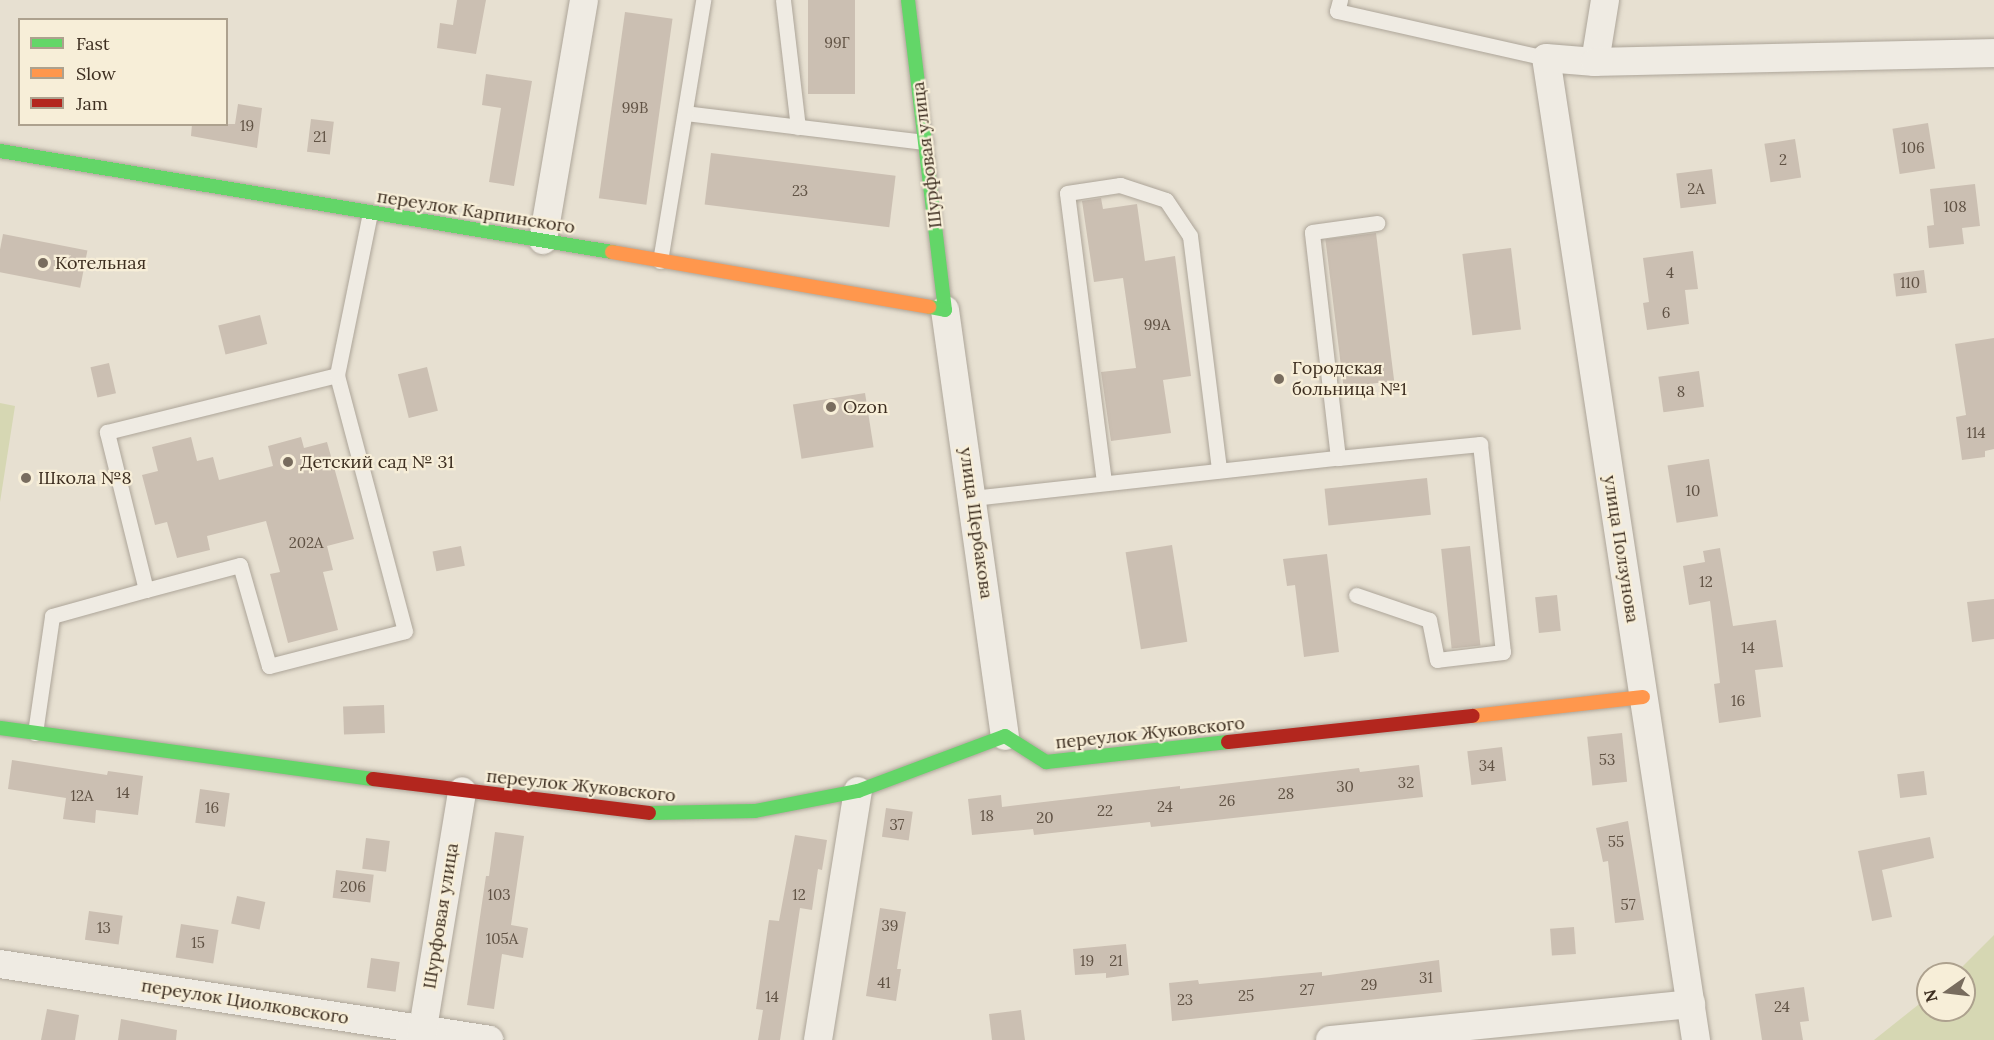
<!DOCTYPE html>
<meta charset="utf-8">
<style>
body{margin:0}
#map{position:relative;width:1994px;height:1040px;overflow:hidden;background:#e7e0d1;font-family:Lora,serif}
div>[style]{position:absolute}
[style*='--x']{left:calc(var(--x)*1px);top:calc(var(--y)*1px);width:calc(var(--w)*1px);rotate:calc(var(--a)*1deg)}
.green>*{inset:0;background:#d6d7b3}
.building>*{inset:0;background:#cbbfb2;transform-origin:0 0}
.roads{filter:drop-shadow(0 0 2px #ada599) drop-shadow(0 0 2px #ada599)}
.lane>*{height:15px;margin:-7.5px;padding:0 7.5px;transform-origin:7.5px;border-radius:7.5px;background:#efebe3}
.street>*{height:28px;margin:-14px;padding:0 14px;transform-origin:14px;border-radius:14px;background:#efebe3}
.fast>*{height:14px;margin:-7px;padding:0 7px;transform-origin:7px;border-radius:7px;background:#63d668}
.slow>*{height:14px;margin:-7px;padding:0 7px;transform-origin:7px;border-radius:7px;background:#ff974d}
.jam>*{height:14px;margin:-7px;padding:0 7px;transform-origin:7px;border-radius:7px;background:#b3261e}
.dots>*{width:16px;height:16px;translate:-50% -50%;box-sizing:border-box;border:3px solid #f7eed8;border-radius:50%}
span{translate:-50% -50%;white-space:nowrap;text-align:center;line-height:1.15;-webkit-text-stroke:4.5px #f7eed8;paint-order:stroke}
.number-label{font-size:15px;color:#605244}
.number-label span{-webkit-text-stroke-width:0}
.street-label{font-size:18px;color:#3d2e20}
.poi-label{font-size:18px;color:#3d2e20}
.left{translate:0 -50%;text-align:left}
.legend{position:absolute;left:18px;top:18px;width:210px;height:108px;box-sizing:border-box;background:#f7eed8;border:2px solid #ada18e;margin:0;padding:8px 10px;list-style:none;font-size:18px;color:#3d2e20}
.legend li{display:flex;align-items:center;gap:12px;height:30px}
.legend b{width:30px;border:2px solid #ada18e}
.north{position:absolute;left:1916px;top:962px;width:60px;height:60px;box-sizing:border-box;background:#f7eed8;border:2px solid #ada18e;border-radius:50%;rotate:256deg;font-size:16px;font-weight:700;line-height:24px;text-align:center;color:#3d2e20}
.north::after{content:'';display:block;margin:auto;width:21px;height:27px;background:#786c5e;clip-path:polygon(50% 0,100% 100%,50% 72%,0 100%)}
</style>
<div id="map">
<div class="green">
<div style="clip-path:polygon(0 403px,15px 406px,0 502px)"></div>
<div style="clip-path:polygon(1994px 935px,1994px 1040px,1874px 1040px,1928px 997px,1928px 1010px,1964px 1010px,1964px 974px,1955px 974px)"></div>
</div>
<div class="building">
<div style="clip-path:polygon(457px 0,486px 0,476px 54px,437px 48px,440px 23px,453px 25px)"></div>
<div style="left:808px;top:0;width:47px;height:94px"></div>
<div style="left:625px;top:12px;width:48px;height:188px;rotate:8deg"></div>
<div style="clip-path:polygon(486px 74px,532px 81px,514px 186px,489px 182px,501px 108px,482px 105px)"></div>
<div style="clip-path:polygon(238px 104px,262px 108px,257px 148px,191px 136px,192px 124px,235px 124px)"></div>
<div style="left:311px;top:119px;width:23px;height:33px;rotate:7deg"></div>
<div style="left:1928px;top:123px;width:46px;height:36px;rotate:81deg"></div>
<div style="left:1795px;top:139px;width:39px;height:31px;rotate:81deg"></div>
<div style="left:711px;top:153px;width:186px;height:52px;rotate:7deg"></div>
<div style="left:1712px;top:169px;width:35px;height:36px;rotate:83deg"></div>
<div style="clip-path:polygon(1975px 184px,1980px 226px,1962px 228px,1964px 244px,1929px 248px,1927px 226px,1934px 225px,1930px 189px)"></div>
<div style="clip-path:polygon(1101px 198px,1103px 209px,1137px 204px,1145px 261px,1175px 256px,1191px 376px,1163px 380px,1171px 433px,1111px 441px,1101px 372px,1136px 368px,1123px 278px,1094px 282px,1082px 201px)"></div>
<div style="left:1376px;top:233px;width:149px;height:51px;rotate:83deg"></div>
<div style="left:3px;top:234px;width:86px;height:38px;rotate:11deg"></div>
<div style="left:1511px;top:248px;width:82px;height:49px;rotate:83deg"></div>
<div style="clip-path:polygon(1693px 251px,1698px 289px,1685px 290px,1689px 324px,1647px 330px,1643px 303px,1649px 302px,1643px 258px)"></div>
<div style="left:1924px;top:270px;width:23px;height:31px;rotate:83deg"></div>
<div style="left:260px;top:315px;width:30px;height:43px;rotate:76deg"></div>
<div style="clip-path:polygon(1994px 338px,1994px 449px,1985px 451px,1985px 457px,1962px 460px,1956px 417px,1966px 415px,1955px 344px)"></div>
<div style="left:109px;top:363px;width:31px;height:19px;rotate:77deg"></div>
<div style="left:427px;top:367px;width:45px;height:30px;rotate:76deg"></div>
<div style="left:1699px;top:371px;width:36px;height:41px;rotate:82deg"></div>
<div style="left:865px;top:393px;width:55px;height:73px;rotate:81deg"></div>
<div style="clip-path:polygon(191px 437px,197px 461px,213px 457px,219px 480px,273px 466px,268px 446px,301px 437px,304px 448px,327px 442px,354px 539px,327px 546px,333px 570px,323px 572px,338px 630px,288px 643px,270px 574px,280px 572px,266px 521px,207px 536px,210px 550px,177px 558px,167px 522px,155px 525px,142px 475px,158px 471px,152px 447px)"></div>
<div style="left:1709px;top:459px;width:58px;height:42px;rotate:81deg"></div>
<div style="left:1427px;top:478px;width:37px;height:103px;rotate:84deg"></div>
<div style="left:1172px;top:545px;width:98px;height:47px;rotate:81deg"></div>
<div style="left:461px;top:546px;width:20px;height:29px;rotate:79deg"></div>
<div style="left:1470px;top:546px;width:100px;height:29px;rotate:84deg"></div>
<div style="clip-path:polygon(1720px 548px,1733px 626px,1776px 620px,1783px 667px,1755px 670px,1761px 717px,1719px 723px,1714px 684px,1720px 683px,1710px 601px,1689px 605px,1683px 566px,1705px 562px,1703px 551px)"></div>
<div style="clip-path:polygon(1327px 554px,1339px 652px,1304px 657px,1295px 585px,1287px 586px,1283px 559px)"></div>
<div style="left:1557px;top:595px;width:36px;height:22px;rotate:84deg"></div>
<div style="clip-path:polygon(1994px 599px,1994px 639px,1972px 642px,1967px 602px)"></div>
<div style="left:384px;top:705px;width:28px;height:41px;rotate:88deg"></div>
<div style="left:1622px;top:733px;width:49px;height:35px;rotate:84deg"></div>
<div style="left:1502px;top:747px;width:34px;height:35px;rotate:83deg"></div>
<div style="clip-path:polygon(12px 760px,107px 775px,108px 771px,143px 776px,138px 815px,96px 810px,95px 823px,63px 819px,66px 798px,8px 789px)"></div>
<div style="clip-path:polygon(1419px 765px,1423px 797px,1151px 827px,1150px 822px,1034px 835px,1033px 829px,972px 835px,968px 799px,1001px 795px,1002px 807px,1180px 786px,1180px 789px,1359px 768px,1360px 772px)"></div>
<div style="left:1924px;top:771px;width:24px;height:27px;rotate:83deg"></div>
<div style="left:200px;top:789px;width:30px;height:34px;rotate:8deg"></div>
<div style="left:886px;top:808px;width:27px;height:29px;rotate:8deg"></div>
<div style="clip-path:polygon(1628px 821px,1644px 920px,1615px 923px,1608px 861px,1603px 862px,1596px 828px)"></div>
<div style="clip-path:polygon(495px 832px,524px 836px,511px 925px,528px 928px,523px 958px,502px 954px,494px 1009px,467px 1005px,486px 876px,489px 876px)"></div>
<div style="clip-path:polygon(795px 835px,827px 840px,822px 870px,818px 869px,812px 910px,800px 908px,780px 1040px,758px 1040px,763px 1010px,756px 1009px,769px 920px,779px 921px)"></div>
<div style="clip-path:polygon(1930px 837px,1934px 858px,1882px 870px,1892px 917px,1872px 921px,1858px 851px)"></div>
<div style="left:366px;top:838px;width:24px;height:31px;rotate:7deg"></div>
<div style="left:336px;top:870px;width:38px;height:28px;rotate:7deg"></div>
<div style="left:237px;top:896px;width:29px;height:28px;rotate:12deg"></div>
<div style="clip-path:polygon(880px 908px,906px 912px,897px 969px,901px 969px,896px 1001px,866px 996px)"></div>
<div style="left:89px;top:911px;width:34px;height:29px;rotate:8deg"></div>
<div style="left:181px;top:924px;width:38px;height:34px;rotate:9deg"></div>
<div style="left:1574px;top:927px;width:27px;height:24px;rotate:86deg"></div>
<div style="clip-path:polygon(1126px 944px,1129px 975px,1106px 978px,1106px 973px,1075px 975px,1073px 949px)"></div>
<div style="left:371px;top:958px;width:29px;height:30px;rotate:8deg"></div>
<div style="clip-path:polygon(1439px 960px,1442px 992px,1172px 1021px,1169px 983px,1198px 980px,1199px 984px,1322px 972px,1322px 976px)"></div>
<div style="clip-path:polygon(1804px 987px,1809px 1021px,1800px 1022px,1803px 1040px,1762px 1040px,1755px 994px)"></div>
<div style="clip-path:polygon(47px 1009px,79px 1015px,75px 1040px,41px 1040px)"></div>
<div style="clip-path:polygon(1021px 1010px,1025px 1040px,992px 1040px,989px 1014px)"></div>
<div style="clip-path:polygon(121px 1019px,177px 1030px,176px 1040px,118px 1040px)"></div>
</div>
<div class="roads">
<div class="lane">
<div style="--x:783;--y:0;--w:128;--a:83.3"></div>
<div style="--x:1340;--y:0;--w:11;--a:105"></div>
<div style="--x:1337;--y:11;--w:214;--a:12.7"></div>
<div style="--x:685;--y:113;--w:242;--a:6.9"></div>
<div style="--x:660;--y:261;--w:265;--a:-80.6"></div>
<div style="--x:1338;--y:458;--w:143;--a:-5.6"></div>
<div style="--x:1480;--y:444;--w:209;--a:83.7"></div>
<div style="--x:1503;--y:652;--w:66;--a:173.1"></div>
<div style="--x:1437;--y:660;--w:41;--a:-101.3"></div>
<div style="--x:1429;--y:620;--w:77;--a:-161.1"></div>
<div style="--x:1104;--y:482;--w:291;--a:-97.3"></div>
<div style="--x:1067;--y:193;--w:54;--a:-8.6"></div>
<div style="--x:1120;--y:185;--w:48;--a:18.1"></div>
<div style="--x:1166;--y:200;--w:43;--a:56.3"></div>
<div style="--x:1190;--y:236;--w:236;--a:82.9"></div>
<div style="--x:973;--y:498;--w:367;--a:-6.3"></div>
<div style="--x:1338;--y:458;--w:227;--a:-96.6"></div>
<div style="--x:1312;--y:232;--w:66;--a:-7.9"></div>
<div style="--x:146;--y:590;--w:97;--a:-14.9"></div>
<div style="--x:240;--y:565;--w:105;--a:74"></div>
<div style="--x:269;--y:666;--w:140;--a:-14.4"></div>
<div style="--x:405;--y:631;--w:265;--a:-104.9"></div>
<div style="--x:35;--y:733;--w:118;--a:-81.7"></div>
<div style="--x:52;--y:616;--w:98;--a:-15.5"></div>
<div style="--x:146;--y:590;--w:163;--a:-103.9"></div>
<div style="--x:107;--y:432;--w:237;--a:-13.9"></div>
<div style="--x:337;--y:375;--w:165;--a:-78.5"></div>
</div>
<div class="street">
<div style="--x:1595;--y:62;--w:63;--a:-80.8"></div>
<div style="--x:543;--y:240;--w:243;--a:-80.3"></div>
<div style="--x:945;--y:310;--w:430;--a:82"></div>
<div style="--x:0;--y:964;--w:495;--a:8.8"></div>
<div style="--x:421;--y:1040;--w:252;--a:-80.6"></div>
<div style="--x:818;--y:1040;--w:252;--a:-80.9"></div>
<div style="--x:1330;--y:1040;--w:363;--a:-5.7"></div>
<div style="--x:1696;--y:1040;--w:993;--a:-98.68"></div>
<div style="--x:1546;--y:58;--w:49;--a:4.7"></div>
<div style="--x:1595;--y:62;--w:399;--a:-1.3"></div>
</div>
<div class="fast">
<div style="--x:908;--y:0;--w:312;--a:83.2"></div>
<div style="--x:945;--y:310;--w:16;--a:-169"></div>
<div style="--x:0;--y:151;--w:620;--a:9.37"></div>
<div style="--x:0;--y:728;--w:376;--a:7.8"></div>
<div style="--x:649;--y:813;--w:106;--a:-1.1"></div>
<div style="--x:755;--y:811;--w:105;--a:-11"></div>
<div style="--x:858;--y:791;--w:157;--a:-20.5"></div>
<div style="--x:1005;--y:736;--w:49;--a:32.4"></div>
<div style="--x:1046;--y:762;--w:183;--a:-6.3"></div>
</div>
<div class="slow">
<div style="--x:612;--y:252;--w:322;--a:9.8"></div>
<div style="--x:1473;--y:716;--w:171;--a:-6.4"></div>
</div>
<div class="jam">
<div style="--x:1228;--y:742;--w:246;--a:-6.1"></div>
<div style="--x:373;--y:779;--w:278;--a:7"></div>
</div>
</div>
<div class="dots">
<div style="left:43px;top:263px;background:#786c5e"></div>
<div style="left:1279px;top:379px;background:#786c5e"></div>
<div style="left:831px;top:407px;background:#786c5e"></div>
<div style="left:288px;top:462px;background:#786c5e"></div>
<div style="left:26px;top:478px;background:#786c5e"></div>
</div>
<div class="number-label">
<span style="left:837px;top:43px">99Г</span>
<span style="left:635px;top:108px">99В</span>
<span style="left:247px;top:126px">19</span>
<span style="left:320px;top:137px">21</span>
<span style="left:1913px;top:148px">106</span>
<span style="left:1783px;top:160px">2</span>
<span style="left:1696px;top:189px">2А</span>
<span style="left:800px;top:191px">23</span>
<span style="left:1955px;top:207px">108</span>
<span style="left:1670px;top:273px">4</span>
<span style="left:1910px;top:283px">110</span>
<span style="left:1666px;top:313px">6</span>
<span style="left:1157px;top:325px">99А</span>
<span style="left:1681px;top:392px">8</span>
<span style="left:1976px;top:433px">114</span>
<span style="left:1693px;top:491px">10</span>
<span style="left:306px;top:543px">202А</span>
<span style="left:1706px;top:582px">12</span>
<span style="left:1748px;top:648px">14</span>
<span style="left:1738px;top:701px">16</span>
<span style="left:1607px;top:760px">53</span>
<span style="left:1487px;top:766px">34</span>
<span style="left:1406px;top:783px">32</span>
<span style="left:1345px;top:787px">30</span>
<span style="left:123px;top:793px">14</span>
<span style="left:1286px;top:794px">28</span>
<span style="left:82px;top:796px">12А</span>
<span style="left:1227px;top:801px">26</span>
<span style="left:1165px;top:807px">24</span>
<span style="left:212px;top:808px">16</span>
<span style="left:1105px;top:811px">22</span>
<span style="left:987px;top:816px">18</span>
<span style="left:1045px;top:818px">20</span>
<span style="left:897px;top:825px">37</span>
<span style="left:1616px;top:842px">55</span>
<span style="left:353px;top:887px">206</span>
<span style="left:499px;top:895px">103</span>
<span style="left:799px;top:895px">12</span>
<span style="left:1628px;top:905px">57</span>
<span style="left:890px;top:926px">39</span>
<span style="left:104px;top:928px">13</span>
<span style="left:502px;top:939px">105А</span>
<span style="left:198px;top:943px">15</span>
<span style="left:1087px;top:961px">19</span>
<span style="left:1116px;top:961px">21</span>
<span style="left:1426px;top:978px">31</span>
<span style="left:884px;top:983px">41</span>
<span style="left:1369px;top:985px">29</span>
<span style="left:1307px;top:990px">27</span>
<span style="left:1246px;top:996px">25</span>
<span style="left:772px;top:997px">14</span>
<span style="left:1185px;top:1000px">23</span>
<span style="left:1782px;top:1007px">24</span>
</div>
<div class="street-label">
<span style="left:927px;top:155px;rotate:-97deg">Шурфовая улица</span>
<span style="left:476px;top:212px;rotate:9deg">переулок Карпинского</span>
<span style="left:976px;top:523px;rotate:82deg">улица Щербакова</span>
<span style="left:1621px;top:549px;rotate:81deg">улица Ползунова</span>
<span style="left:1150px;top:733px;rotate:-6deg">переулок Жуковского</span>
<span style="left:581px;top:786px;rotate:6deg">переулок Жуковского</span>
<span style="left:441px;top:916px;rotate:-81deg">Шурфовая улица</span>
<span style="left:245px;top:1002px;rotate:9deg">переулок Циолковского</span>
</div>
<div class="poi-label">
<span class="left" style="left:55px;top:263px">Котельная</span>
<span class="left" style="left:1292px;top:379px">Городская<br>больница №1</span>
<span class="left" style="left:843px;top:407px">Ozon</span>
<span class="left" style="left:300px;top:462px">Детский сад № 31</span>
<span class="left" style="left:38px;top:478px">Школа №8</span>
</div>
<ul class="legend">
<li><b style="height:8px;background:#63d668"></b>Fast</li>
<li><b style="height:8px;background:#ff974d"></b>Slow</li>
<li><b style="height:8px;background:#b3261e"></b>Jam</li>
</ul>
<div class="north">N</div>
</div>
